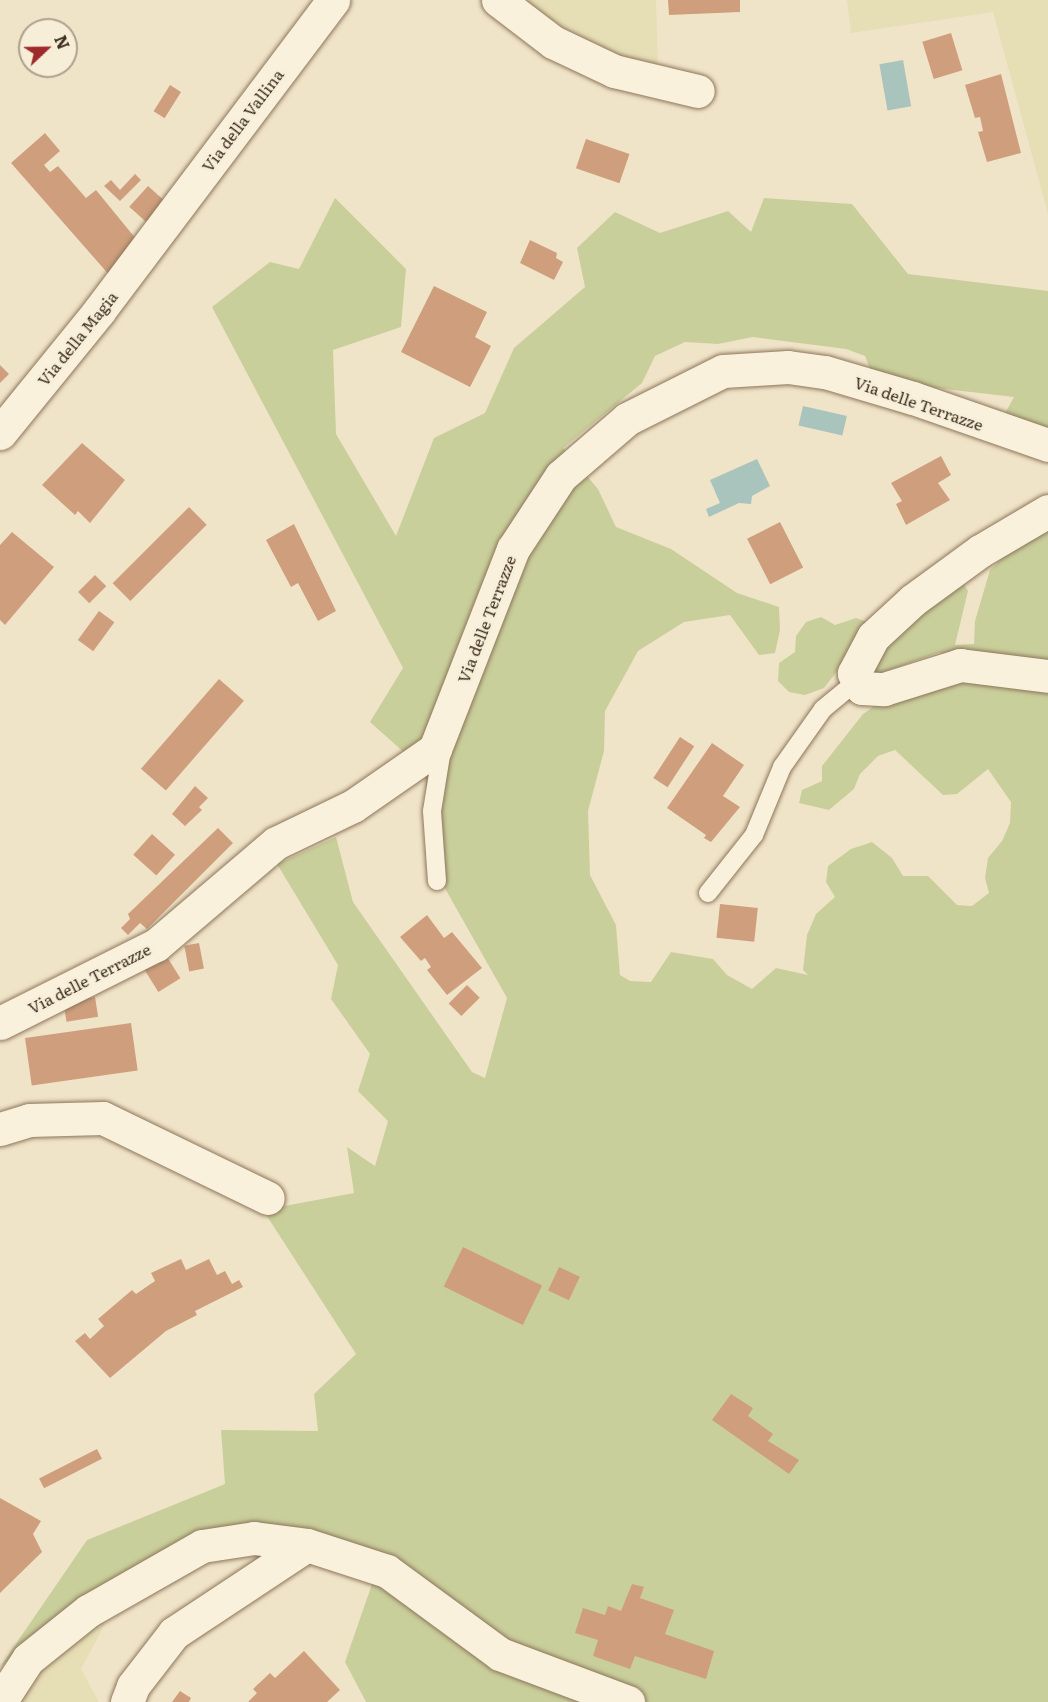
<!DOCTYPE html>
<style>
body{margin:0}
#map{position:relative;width:1048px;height:1702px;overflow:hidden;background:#f0e4c8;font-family:Literata,serif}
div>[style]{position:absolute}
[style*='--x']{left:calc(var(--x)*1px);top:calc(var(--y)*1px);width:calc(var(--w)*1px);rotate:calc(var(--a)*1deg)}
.farmland>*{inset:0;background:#e6deb5}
.green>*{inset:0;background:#c9cf9b}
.water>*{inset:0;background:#a9c4bc;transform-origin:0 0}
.building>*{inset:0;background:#cf9f7d;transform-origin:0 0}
.roads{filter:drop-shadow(0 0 2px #8d765c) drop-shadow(0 0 2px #8d765c)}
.lane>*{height:18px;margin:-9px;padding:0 9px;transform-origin:9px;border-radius:9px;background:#faf1dc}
.street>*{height:33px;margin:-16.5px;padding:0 16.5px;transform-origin:16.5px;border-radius:16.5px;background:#faf1dc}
span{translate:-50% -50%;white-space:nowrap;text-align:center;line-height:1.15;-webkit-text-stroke:5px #f7eed8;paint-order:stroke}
.street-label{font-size:16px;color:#3d2e20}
.north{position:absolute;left:18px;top:18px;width:60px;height:60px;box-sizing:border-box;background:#f7eed8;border:2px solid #ada18e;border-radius:50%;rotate:68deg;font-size:16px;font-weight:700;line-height:24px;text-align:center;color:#3d2e20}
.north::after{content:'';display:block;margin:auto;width:21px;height:27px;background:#9e2a2b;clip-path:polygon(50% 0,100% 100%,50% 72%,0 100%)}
</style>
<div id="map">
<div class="farmland">
<div style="clip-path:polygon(510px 0,656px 0,658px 69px,601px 58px)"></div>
<div style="clip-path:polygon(847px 0,1048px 0,1048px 214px,993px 12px,851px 33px)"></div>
<div style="clip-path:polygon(97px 1620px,105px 1624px,81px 1669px,99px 1702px,14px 1702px,32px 1675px)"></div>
</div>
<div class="green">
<div style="clip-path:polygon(335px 198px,406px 269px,401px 327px,333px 350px,336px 434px,396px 536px,434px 438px,485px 413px,514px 348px,585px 287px,577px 248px,615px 212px,660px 233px,728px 211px,751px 232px,764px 198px,852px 204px,908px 274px,1048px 291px,1048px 430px,1004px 415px,1014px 397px,910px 385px,872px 374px,865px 356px,846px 349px,753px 337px,718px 344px,685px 342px,655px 356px,642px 383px,563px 448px,598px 489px,616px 527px,671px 549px,737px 593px,779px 607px,780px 630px,775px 653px,759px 655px,730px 615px,684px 622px,638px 651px,605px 711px,604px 751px,588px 811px,590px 875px,616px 925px,620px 975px,630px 981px,651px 982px,671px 952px,713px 959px,727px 975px,752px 989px,776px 968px,808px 975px,803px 970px,807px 935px,816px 914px,835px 897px,826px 882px,828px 866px,851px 849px,872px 842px,892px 858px,903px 876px,928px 876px,957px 905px,972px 906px,989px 893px,985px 878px,988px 858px,1002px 841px,1010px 823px,1011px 802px,988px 769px,957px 794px,943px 795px,895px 750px,878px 756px,860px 774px,854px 789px,829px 810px,799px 803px,802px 790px,822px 781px,822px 766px,863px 714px,892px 694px,961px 671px,940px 652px,873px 676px,841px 666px,824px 688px,805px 695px,789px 692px,778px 681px,779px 663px,795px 652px,796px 636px,806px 622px,821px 617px,835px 625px,856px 618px,875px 625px,960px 578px,968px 591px,955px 645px,974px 644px,975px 621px,990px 570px,1030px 532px,1048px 523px,1048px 1702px,366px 1702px,345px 1662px,381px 1558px,273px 1524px,66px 1616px,0 1667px,87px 1540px,225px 1484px,221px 1430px,318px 1431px,314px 1394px,356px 1354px,263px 1210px,354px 1193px,347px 1147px,375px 1166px,388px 1121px,358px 1091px,370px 1054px,331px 999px,338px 965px,277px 864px,336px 837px,353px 902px,472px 1072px,485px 1078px,507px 998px,425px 853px,426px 772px,370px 722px,403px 668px,212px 307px,270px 262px,299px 269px)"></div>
</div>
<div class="water">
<div style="left:903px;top:60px;width:47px;height:24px;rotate:80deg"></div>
<div style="left:803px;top:406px;width:45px;height:20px;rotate:13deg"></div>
<div style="clip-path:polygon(757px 459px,770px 486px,752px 496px,751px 504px,739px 503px,709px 517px,706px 509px,720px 503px,710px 480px)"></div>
</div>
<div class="building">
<div style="clip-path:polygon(668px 0,740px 0,740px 12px,669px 15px)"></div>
<div style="left:951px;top:33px;width:39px;height:30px;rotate:73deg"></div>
<div style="clip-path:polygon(1001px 74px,1021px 153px,987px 162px,978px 132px,983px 131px,980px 117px,975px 118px,965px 85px)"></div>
<div style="left:170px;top:85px;width:13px;height:31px;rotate:32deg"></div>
<div style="clip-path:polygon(45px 133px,60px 151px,44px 165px,50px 172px,58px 166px,86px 198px,96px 190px,141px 245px,111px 277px,11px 163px)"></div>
<div style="left:586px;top:139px;width:46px;height:31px;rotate:19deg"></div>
<div style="clip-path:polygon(135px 174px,141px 180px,120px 201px,104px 186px,111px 180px,120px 190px)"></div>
<div style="left:148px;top:186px;width:24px;height:28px;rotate:42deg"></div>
<div style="clip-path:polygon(530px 240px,557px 253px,556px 258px,563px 262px,554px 280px,520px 263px)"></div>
<div style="clip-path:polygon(434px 286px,487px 312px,475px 337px,491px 346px,470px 387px,401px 352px)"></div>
<div style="clip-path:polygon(0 365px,9px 374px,0 383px)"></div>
<div style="clip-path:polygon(82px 443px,125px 480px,90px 523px,78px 511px,75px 515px,42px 485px)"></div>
<div style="clip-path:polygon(941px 456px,951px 475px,938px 483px,950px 500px,906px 525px,896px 504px,902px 501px,891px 483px)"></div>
<div style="left:189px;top:507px;width:25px;height:108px;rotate:45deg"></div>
<div style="left:780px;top:522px;width:51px;height:37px;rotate:63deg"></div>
<div style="clip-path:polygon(294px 524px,336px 611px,318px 621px,298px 583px,291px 587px,266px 540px)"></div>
<div style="clip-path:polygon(12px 532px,54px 567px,5px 625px,0 620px,0 545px)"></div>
<div style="left:95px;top:575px;width:16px;height:24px;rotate:45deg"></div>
<div style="left:99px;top:611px;width:19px;height:36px;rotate:36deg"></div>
<div style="left:219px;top:679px;width:33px;height:119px;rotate:41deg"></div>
<div style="left:680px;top:737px;width:17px;height:49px;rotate:33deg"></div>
<div style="clip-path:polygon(712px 743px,744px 765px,723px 796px,740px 807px,711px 842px,704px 838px,706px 835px,667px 808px)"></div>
<div style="clip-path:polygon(195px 786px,208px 798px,199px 807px,202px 810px,185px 826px,172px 814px)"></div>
<div style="clip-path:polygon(218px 828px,233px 843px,147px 929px,140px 923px,128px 935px,121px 928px,130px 919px,128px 914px)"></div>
<div style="left:152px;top:834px;width:31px;height:28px;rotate:42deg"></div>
<div style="left:720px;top:904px;width:38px;height:34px;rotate:6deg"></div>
<div style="clip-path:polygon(427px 915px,444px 938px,452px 932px,482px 968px,447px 995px,427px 970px,431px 967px,425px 958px,421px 961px,400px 937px)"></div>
<div style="left:199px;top:943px;width:26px;height:15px;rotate:79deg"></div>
<div style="left:164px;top:952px;width:31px;height:26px;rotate:58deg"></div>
<div style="left:467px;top:985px;width:18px;height:26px;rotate:45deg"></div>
<div style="left:95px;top:997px;width:20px;height:32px;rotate:81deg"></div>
<div style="left:131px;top:1023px;width:48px;height:107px;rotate:82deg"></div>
<div style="left:463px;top:1247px;width:88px;height:44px;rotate:26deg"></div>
<div style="clip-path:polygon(181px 1259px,186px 1270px,209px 1259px,217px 1275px,225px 1271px,232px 1284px,239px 1280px,243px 1287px,195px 1311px,197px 1315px,166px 1331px,110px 1378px,75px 1341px,85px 1333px,90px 1339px,104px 1326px,98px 1319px,132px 1290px,136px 1294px,155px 1281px,151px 1273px)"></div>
<div style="left:559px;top:1267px;width:23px;height:26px;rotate:25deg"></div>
<div style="clip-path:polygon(731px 1394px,753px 1408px,748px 1416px,773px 1434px,768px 1441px,799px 1460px,789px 1474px,712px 1420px)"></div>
<div style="left:97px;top:1449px;width:11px;height:65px;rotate:63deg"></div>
<div style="clip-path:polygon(0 1498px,41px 1521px,33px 1534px,42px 1552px,0 1593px)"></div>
<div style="clip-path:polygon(632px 1584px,644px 1587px,640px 1598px,674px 1610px,665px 1634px,714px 1651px,706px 1679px,635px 1656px,630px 1669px,593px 1656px,598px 1640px,575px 1633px,583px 1608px,605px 1615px,608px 1606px,621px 1611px)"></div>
<div style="clip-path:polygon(304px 1651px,340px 1690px,327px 1702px,248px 1702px,257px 1693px,253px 1689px,270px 1673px,275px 1678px)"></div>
<div style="clip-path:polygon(180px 1691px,191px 1698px,189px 1702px,172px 1702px)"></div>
</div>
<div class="roads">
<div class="lane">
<div style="--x:437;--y:881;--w:70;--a:-94.1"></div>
<div style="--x:432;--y:811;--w:69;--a:-80.8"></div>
<div style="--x:708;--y:893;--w:74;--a:-51.6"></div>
<div style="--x:754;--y:835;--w:74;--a:-67.6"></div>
<div style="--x:782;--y:767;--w:71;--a:-54.7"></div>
<div style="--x:823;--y:709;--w:45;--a:-39.6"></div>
</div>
<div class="street">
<div style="--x:498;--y:0;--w:69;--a:37.4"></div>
<div style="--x:553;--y:42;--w:68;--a:25.4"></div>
<div style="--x:614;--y:71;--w:86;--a:13.4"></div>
<div style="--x:0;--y:433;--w:157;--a:-50.9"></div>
<div style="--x:99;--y:311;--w:389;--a:-53"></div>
<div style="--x:1048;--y:511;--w:79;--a:149.5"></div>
<div style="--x:980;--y:551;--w:83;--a:143.8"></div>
<div style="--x:913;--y:600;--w:54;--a:137.2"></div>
<div style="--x:873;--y:637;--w:41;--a:117.8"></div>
<div style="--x:854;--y:673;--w:17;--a:62"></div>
<div style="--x:862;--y:688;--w:22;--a:3"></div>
<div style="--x:884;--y:689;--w:80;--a:-17.5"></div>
<div style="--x:960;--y:665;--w:89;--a:7.1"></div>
<div style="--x:0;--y:1023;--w:174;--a:-26.6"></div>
<div style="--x:156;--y:945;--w:157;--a:-40.4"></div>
<div style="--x:276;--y:843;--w:85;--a:-25.7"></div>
<div style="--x:353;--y:806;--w:100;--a:-34.8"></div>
<div style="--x:435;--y:749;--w:215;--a:-68.7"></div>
<div style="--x:513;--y:549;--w:87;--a:-56.7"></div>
<div style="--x:561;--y:476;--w:87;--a:-40.8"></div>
<div style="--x:627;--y:419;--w:107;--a:-26.6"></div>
<div style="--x:723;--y:371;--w:65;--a:-3.5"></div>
<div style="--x:788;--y:367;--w:37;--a:8"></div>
<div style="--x:825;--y:372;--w:92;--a:16.5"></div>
<div style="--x:913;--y:398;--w:143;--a:19.2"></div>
<div style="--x:0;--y:1129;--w:30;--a:-17"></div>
<div style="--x:29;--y:1120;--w:74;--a:-1.5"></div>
<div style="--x:103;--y:1118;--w:183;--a:25.9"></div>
<div style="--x:0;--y:1702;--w:51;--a:-56.9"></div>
<div style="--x:28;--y:1659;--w:77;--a:-38.7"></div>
<div style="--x:88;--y:1611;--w:131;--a:-29.7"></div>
<div style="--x:202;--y:1546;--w:53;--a:-8.7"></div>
<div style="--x:254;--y:1538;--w:53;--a:7.5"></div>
<div style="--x:307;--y:1545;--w:84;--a:18"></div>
<div style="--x:387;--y:1571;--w:140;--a:36.3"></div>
<div style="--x:500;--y:1654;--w:137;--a:20.6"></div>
<div style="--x:127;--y:1702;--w:17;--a:-69"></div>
<div style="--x:133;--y:1686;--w:67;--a:-52.3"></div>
<div style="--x:174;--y:1633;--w:159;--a:-33.5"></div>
</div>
</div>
<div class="street-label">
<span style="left:242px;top:120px;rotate:-53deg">Via della Vallina</span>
<span style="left:77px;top:338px;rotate:-51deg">Via della Magia</span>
<span style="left:919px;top:403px;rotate:19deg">Via delle Terrazze</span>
<span style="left:486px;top:619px;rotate:-69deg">Via delle Terrazze</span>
<span style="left:89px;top:978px;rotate:-27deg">Via delle Terrazze</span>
</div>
<div class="north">N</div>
</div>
